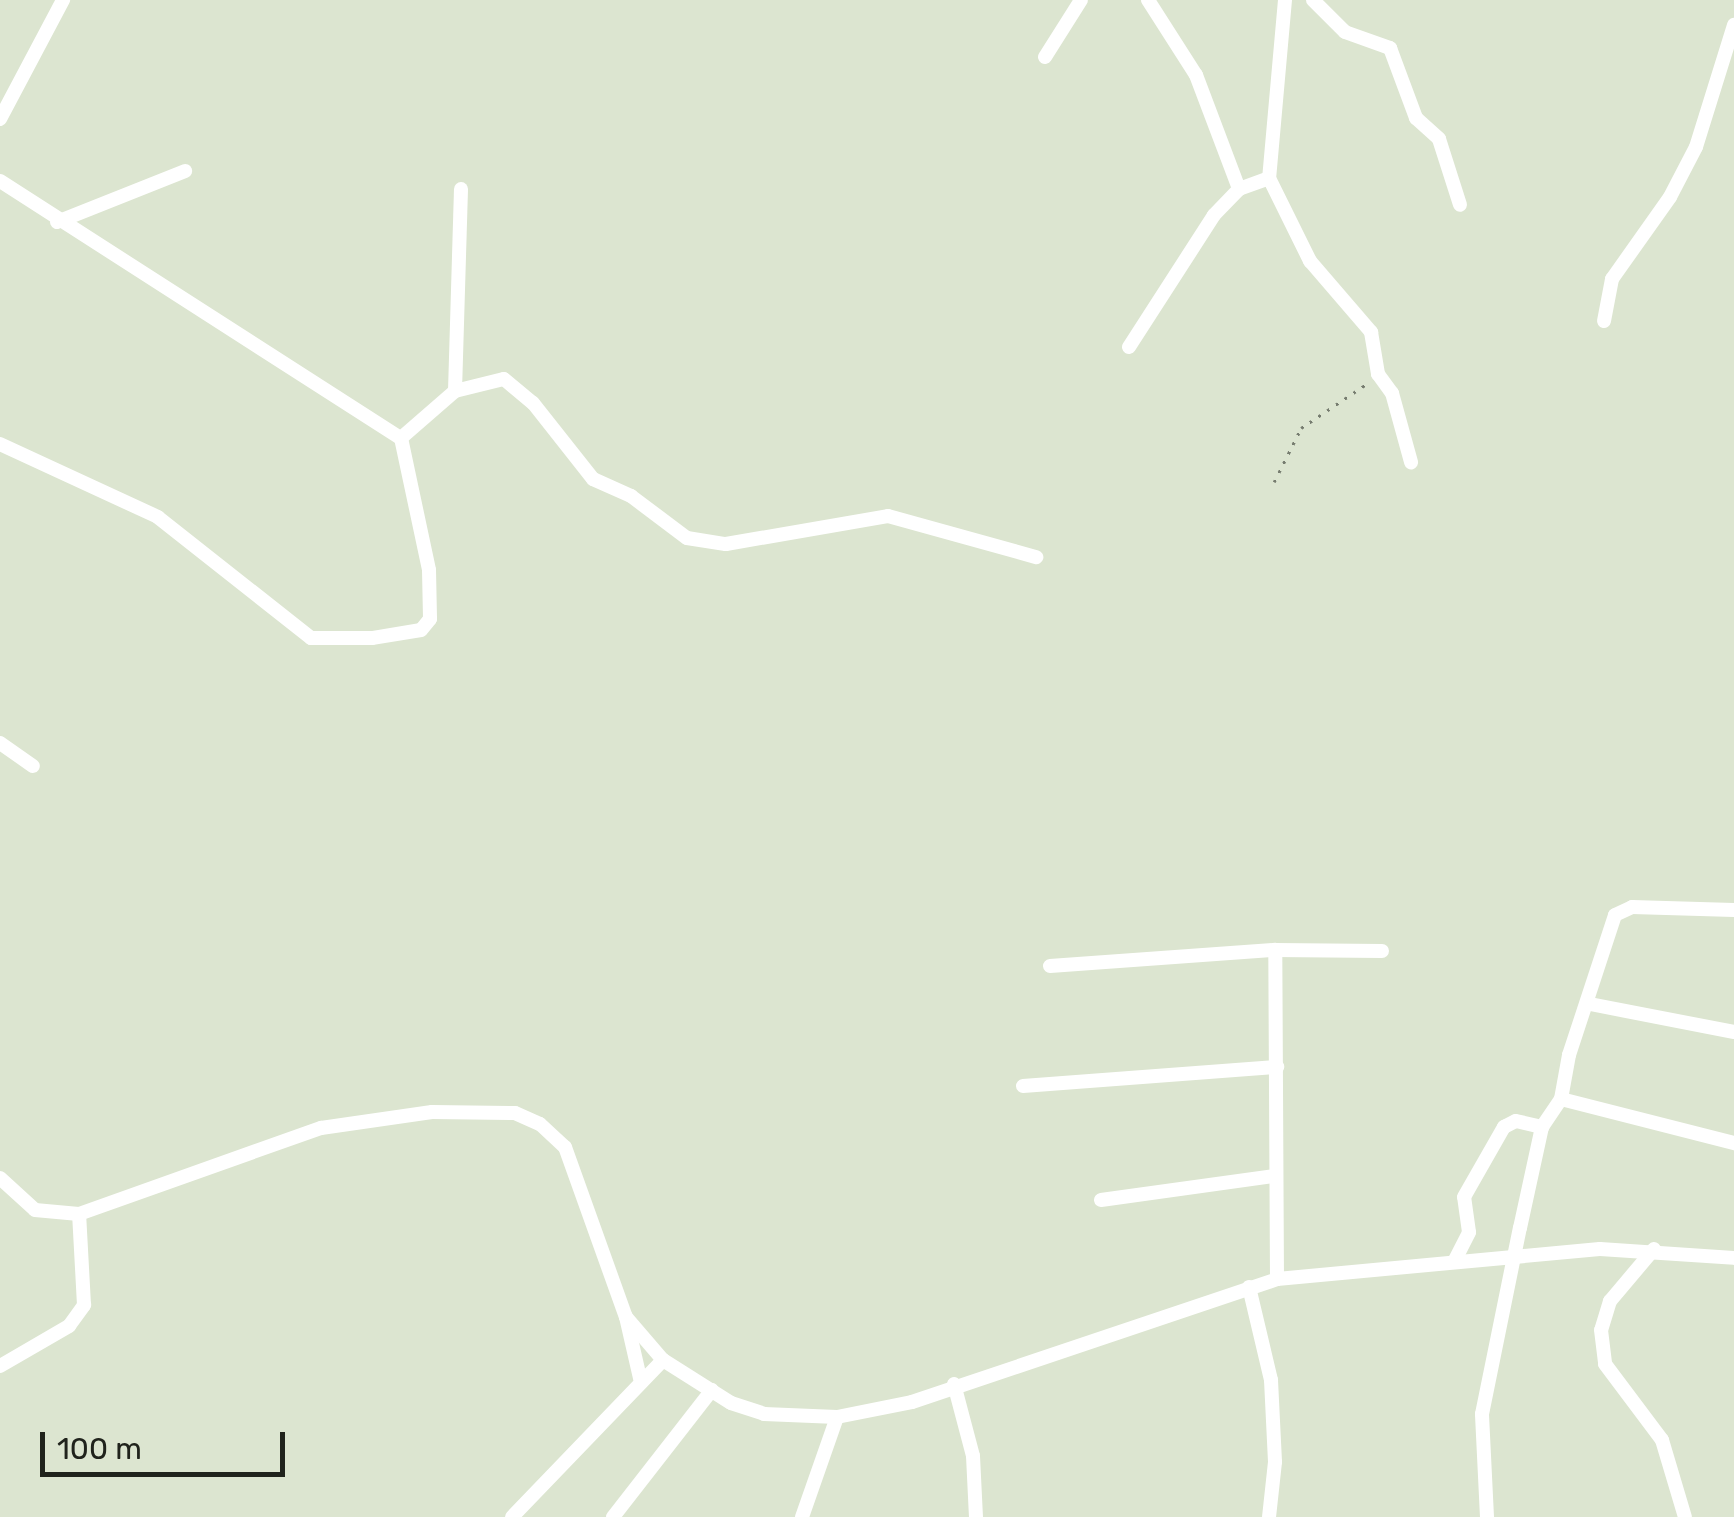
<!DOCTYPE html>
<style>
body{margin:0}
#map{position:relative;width:1734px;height:1517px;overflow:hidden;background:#dce5d0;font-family:Rubik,sans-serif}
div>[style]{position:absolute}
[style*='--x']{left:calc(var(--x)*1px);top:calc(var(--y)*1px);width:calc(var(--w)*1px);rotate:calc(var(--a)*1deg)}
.path>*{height:2.5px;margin-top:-1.25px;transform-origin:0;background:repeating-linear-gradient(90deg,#767c6f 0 2.5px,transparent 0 10.5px)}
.street>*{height:14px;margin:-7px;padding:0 7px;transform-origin:7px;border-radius:7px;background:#fff}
span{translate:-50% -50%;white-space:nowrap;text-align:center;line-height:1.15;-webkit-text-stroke:8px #dce5d0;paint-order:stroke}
.scale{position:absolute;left:40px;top:1432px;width:245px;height:45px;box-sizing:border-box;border:5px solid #20231c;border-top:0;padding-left:12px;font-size:30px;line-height:35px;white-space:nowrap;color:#20231c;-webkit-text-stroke:8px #dce5d0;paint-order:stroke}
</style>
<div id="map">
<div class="path">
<div style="--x:1274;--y:482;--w:60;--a:-63.4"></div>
<div style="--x:1301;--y:428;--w:77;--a:-33.9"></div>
</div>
<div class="street">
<div style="--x:1148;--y:0;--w:89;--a:57.4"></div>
<div style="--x:1196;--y:75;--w:122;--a:69.3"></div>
<div style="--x:1285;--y:0;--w:179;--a:95.1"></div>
<div style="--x:1269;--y:178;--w:93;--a:63.7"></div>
<div style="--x:1310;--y:261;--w:94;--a:49.3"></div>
<div style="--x:1371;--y:332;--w:43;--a:80.5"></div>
<div style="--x:1378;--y:374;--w:24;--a:54"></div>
<div style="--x:1392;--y:393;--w:72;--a:74.6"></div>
<div style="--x:1313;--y:0;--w:45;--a:45"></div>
<div style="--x:1345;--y:32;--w:48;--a:19.6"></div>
<div style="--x:1390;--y:48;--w:75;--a:69.6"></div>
<div style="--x:1416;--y:118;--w:31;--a:42"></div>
<div style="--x:1439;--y:139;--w:69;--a:72.3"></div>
<div style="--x:1045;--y:57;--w:67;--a:-57.7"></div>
<div style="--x:0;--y:119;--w:135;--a:-62.1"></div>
<div style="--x:0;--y:181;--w:476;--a:32.7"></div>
<div style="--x:401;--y:438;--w:135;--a:78"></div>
<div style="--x:429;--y:570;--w:49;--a:88.8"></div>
<div style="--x:430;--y:619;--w:14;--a:129"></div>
<div style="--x:421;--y:630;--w:50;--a:170.7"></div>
<div style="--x:372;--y:638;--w:61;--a:180"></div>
<div style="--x:311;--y:638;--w:195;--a:-141.7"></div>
<div style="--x:158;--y:517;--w:174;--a:-155.2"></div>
<div style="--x:57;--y:222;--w:138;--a:-21.7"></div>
<div style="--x:1604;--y:321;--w:43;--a:-79.2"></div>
<div style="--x:1612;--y:279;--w:100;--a:-54.7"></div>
<div style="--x:1670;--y:197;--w:56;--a:-62.5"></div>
<div style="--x:1696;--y:147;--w:128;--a:-72.7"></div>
<div style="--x:1129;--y:347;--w:157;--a:-57.2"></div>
<div style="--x:1214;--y:215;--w:36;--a:-46"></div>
<div style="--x:1239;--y:189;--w:32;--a:-20"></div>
<div style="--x:455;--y:391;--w:202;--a:-88.3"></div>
<div style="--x:401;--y:438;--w:72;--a:-41"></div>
<div style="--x:455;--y:391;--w:50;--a:-13.8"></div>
<div style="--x:504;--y:379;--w:38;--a:40"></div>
<div style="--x:533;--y:403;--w:97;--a:51.7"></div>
<div style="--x:593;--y:479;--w:42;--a:24.1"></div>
<div style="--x:631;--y:496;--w:70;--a:36.9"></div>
<div style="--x:687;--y:538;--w:39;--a:9"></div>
<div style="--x:726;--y:544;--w:164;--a:-9.8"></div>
<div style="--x:888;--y:516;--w:154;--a:15.5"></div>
<div style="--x:0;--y:743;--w:40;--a:34.9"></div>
<div style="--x:1050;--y:966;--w:226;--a:-4.1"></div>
<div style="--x:1590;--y:1004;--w:147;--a:11"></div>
<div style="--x:1023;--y:1086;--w:255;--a:-4.3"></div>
<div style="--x:1561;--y:1099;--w:179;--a:14.3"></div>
<div style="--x:0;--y:1178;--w:47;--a:42.4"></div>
<div style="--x:35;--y:1210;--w:44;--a:5.2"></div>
<div style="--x:79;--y:1214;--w:257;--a:-19.6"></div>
<div style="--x:321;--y:1128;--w:112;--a:-8.2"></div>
<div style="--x:432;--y:1112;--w:83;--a:0.7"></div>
<div style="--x:515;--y:1113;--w:27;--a:24"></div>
<div style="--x:540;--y:1124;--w:34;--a:43"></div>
<div style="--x:565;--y:1147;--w:181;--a:70.3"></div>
<div style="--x:626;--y:1317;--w:63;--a:77.1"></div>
<div style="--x:1101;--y:1200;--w:176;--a:-7.9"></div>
<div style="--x:1654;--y:1249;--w:68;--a:130.2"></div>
<div style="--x:1610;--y:1301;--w:30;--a:107"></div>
<div style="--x:1601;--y:1330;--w:34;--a:83"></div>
<div style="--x:1605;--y:1364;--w:95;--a:53.1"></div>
<div style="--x:1662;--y:1440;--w:80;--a:73.4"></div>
<div style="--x:1455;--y:1260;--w:31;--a:-63"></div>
<div style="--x:1469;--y:1232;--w:35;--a:-98"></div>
<div style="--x:1464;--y:1197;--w:81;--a:-60.3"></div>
<div style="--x:1504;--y:1127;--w:13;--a:-27"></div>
<div style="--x:1516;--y:1121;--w:27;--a:13"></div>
<div style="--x:1277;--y:1279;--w:329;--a:-90.3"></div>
<div style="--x:1275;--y:950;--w:107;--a:0.5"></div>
<div style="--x:1249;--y:1287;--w:96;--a:76.7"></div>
<div style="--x:1271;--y:1380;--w:82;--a:87.2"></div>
<div style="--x:1275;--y:1462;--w:55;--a:96.2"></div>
<div style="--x:626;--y:1317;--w:57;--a:49.3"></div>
<div style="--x:663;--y:1360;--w:80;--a:32.3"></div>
<div style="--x:731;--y:1403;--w:35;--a:18"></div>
<div style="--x:764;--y:1414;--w:73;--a:2.4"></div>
<div style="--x:837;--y:1417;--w:76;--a:-11.3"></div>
<div style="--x:912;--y:1402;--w:385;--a:-18.6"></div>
<div style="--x:1277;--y:1279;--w:324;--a:-5.3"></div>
<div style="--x:1600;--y:1249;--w:134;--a:3.8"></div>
<div style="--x:0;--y:1366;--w:80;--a:-30.1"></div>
<div style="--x:69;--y:1326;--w:26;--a:-54"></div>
<div style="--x:84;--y:1305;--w:91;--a:-93.1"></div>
<div style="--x:954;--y:1384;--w:74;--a:75.2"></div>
<div style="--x:973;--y:1456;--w:61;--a:87.2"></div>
<div style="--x:512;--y:1517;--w:218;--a:-46.1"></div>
<div style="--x:613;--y:1517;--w:161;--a:-52.1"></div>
<div style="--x:802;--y:1517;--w:106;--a:-70.7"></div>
<div style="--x:1487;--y:1517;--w:103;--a:-92.8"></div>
<div style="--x:1482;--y:1414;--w:190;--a:-78.5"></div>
<div style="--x:1520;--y:1228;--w:103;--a:-77.7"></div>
<div style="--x:1542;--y:1127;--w:34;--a:-56"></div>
<div style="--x:1561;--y:1099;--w:45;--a:-79.7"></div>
<div style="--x:1569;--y:1055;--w:147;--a:-71.8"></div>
<div style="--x:1615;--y:915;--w:19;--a:-25"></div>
<div style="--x:1632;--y:907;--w:102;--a:1.7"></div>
</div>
<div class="scale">100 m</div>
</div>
